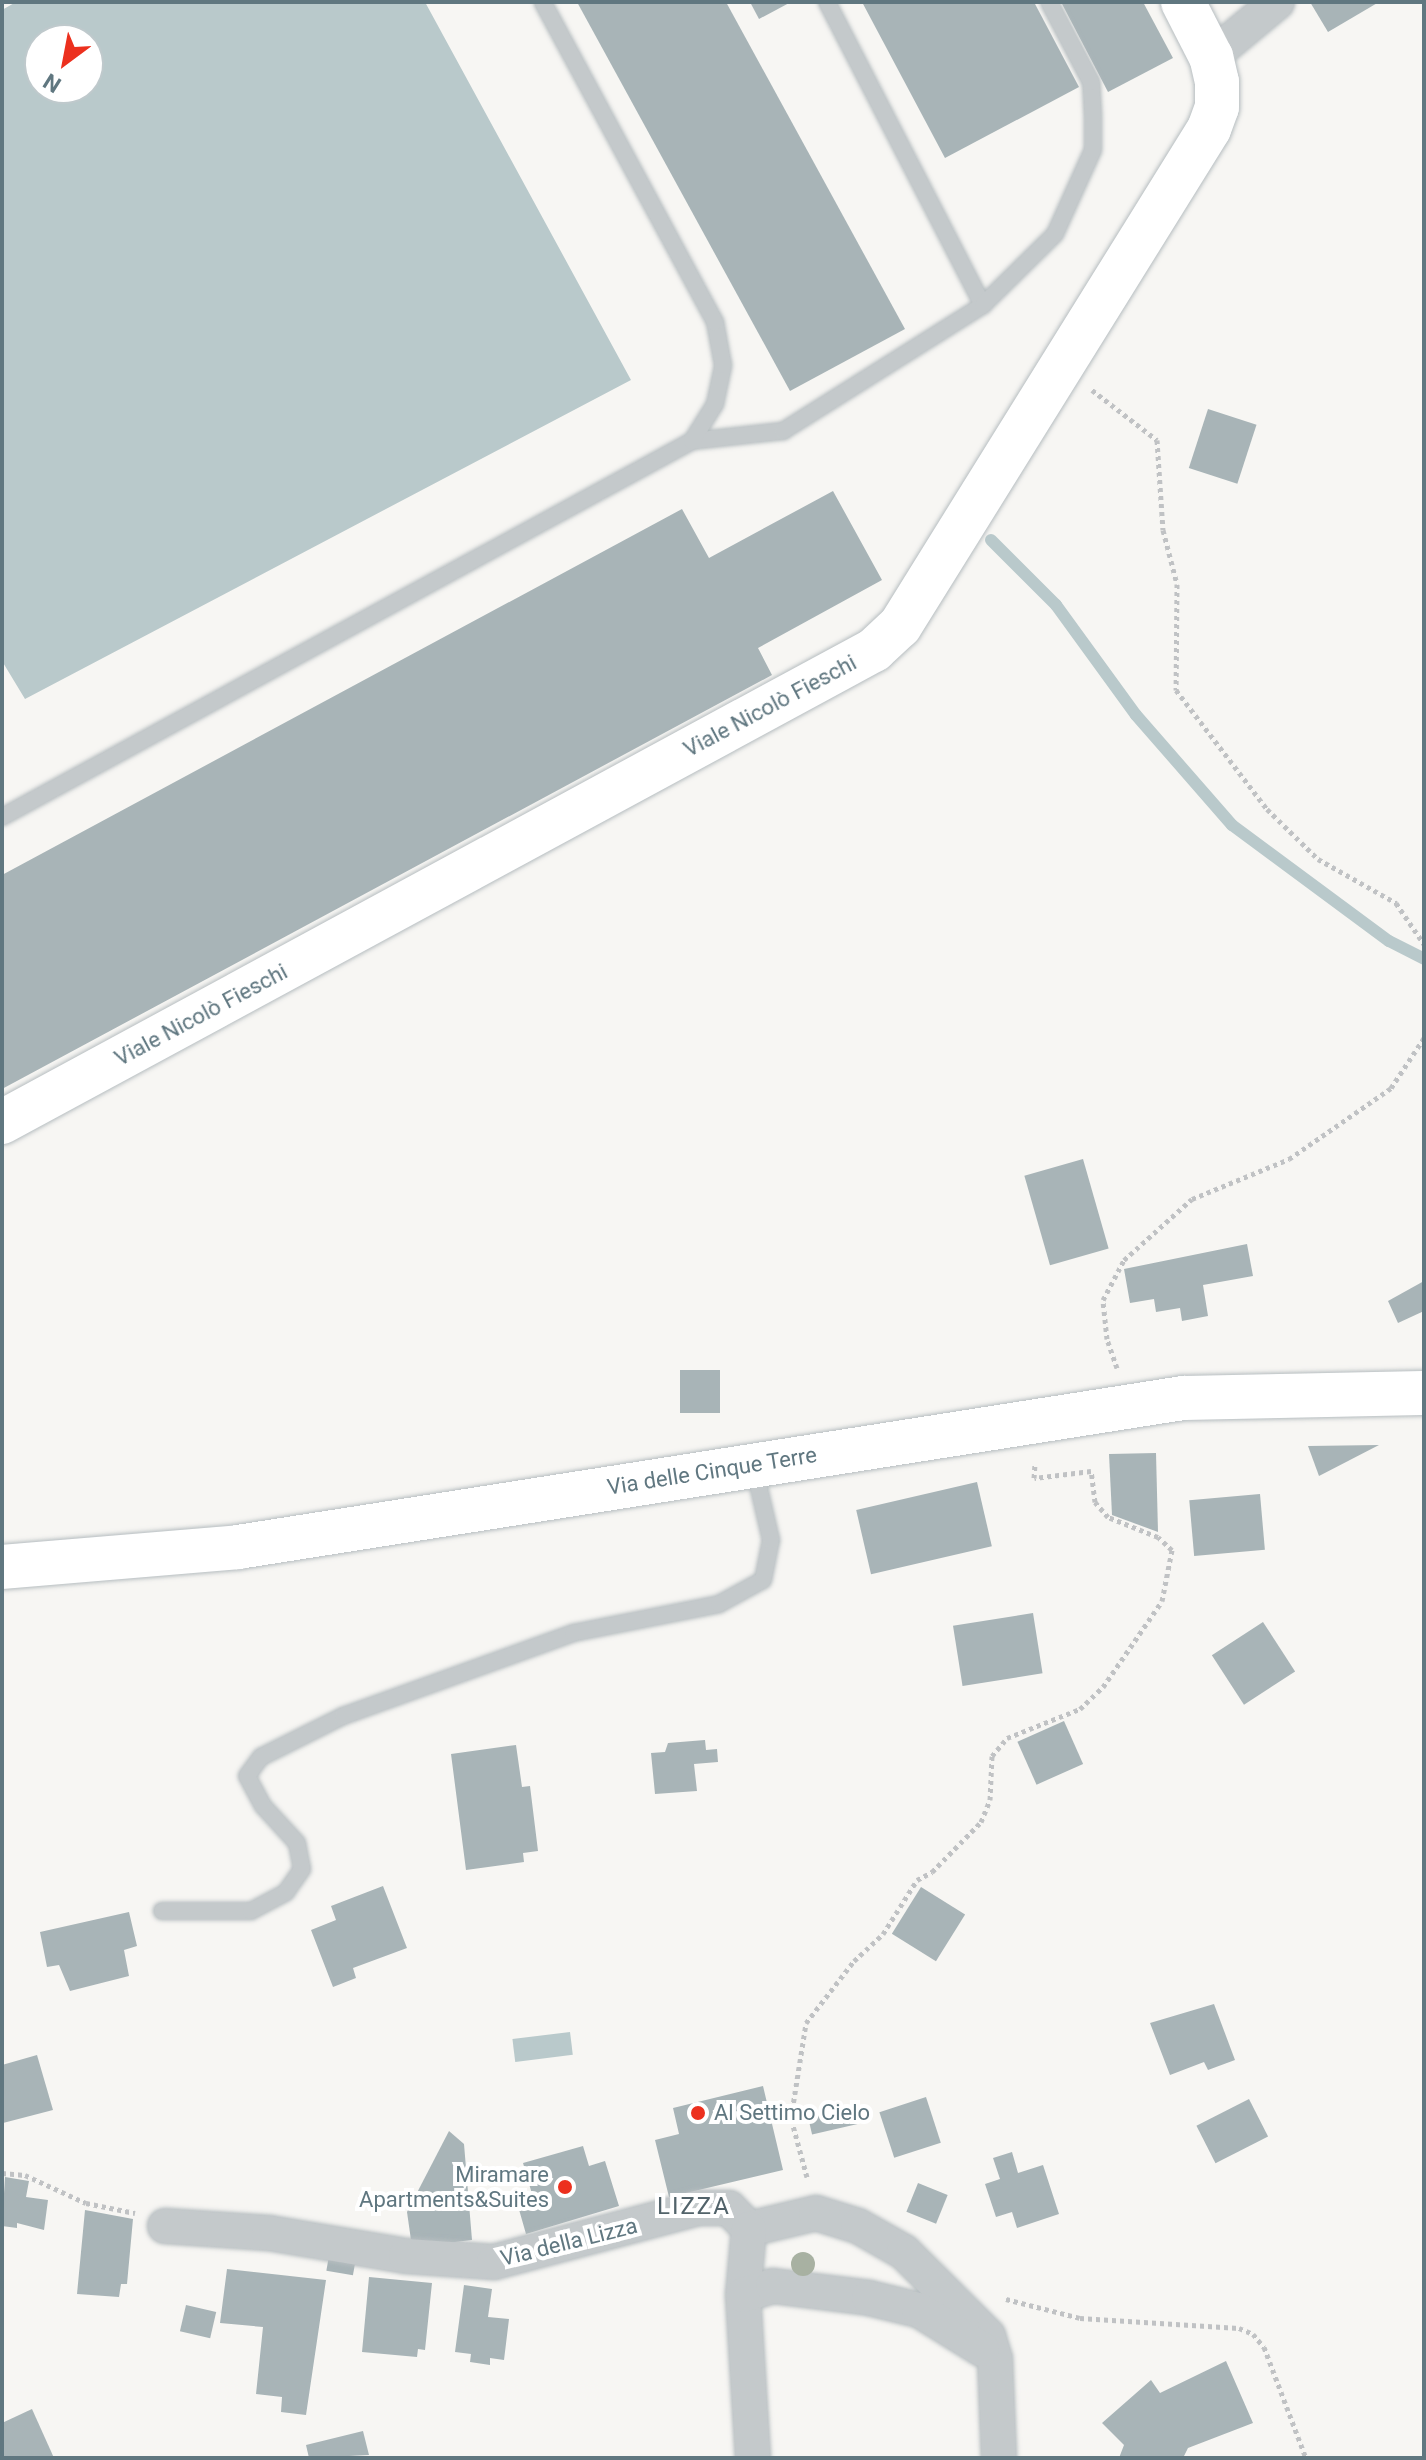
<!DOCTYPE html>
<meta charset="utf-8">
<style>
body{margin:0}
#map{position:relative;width:1426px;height:2460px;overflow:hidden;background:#f7f6f3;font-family:Roboto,sans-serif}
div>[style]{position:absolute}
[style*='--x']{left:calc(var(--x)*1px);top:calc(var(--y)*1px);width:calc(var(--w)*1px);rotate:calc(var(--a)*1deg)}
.water>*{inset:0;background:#b9c9cb;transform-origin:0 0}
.stream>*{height:12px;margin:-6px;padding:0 6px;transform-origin:6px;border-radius:6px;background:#b9c9cb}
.building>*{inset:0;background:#a8b4b7;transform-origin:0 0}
.path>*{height:5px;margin-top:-2.5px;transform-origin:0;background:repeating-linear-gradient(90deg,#c0c2c4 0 4px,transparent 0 8px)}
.roads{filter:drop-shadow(0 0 2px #b6bdc0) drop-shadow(0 0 2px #b6bdc0)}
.lane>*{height:16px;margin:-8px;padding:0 8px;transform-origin:8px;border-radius:8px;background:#c4c9cb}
.street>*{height:34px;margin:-17px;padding:0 17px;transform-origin:17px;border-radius:17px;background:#c4c9cb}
.secondary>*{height:44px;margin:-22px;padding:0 22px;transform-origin:22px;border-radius:22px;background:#fff}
.trees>*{width:24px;height:24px;margin:-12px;border-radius:50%;background:#a8b1a2}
.dots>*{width:22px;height:22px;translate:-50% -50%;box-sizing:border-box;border:4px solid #fff;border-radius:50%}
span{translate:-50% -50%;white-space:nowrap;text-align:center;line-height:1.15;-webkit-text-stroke:8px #fff;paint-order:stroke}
.street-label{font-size:22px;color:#607780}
.poi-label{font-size:22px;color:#607780}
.left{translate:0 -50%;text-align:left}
.right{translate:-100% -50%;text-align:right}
.neighbourhood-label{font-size:24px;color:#52636a;letter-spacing:2px}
.frame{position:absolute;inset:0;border:4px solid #607780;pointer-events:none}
.north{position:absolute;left:24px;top:24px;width:80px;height:80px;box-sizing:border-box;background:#fff;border:2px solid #bfc9cc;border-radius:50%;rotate:212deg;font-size:22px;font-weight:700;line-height:32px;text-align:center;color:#607780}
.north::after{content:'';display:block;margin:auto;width:28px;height:36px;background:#ec301e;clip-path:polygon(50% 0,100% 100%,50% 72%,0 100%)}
</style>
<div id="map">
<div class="water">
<div style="clip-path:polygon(evenodd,16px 2px,425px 2px,631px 380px,25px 699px,2px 661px,2px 10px,16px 2px,40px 40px,88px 40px,88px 88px,40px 88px,40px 40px)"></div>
<div style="left:570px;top:2032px;width:23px;height:58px;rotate:83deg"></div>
</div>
<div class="stream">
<div style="--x:991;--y:540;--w:92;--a:45"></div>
<div style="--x:1056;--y:605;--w:136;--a:54"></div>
<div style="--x:1136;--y:715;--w:146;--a:48.9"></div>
<div style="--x:1232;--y:825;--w:195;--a:36.5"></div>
<div style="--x:1389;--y:941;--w:39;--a:27"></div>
</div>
<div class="building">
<div style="clip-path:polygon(577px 2px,726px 2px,905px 329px,790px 391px)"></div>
<div style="clip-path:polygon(750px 2px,791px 2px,759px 19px)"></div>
<div style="clip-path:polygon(862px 2px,1034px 2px,1079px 87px,945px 158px)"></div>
<div style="clip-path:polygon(1061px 2px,1143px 2px,1173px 58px,1108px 92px)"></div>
<div style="clip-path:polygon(1310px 2px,1379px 2px,1328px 32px)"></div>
<div style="left:1208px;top:409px;width:51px;height:62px;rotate:18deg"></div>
<div style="clip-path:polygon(833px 491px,882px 580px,758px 648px,772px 675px,2px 1089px,2px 875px,682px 509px,709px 558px)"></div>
<div style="left:1083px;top:1159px;width:93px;height:61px;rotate:74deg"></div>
<div style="clip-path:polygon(1247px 1244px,1253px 1276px,1203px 1285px,1208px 1316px,1182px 1321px,1180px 1308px,1156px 1312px,1154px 1299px,1130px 1303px,1124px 1269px)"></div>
<div style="clip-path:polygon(1424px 1281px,1424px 1311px,1398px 1323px,1388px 1301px)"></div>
<div style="left:680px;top:1370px;width:40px;height:43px"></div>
<div style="clip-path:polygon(1379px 1445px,1319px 1476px,1308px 1446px)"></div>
<div style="clip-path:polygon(1156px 1453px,1158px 1532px,1112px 1515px,1109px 1454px)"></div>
<div style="left:977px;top:1482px;width:66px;height:124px;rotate:77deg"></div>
<div style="left:1260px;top:1494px;width:56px;height:71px;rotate:85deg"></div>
<div style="left:1033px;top:1613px;width:61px;height:81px;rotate:81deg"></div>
<div style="left:1263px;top:1622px;width:59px;height:61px;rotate:57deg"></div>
<div style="left:1064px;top:1721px;width:47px;height:51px;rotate:66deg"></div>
<div style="clip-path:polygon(705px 1740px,706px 1750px,717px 1749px,718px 1762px,694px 1764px,697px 1791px,655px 1794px,651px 1753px,665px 1752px,668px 1743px)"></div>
<div style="clip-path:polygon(516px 1745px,522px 1787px,530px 1786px,538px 1851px,523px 1853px,524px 1862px,466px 1870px,451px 1754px)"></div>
<div style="clip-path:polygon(383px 1886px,407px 1948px,353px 1968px,356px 1978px,333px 1987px,311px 1930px,336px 1920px,331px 1906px)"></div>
<div style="left:921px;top:1887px;width:52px;height:55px;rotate:32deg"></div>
<div style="clip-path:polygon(129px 1912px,137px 1946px,124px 1950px,129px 1976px,70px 1991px,59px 1965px,47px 1967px,40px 1932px)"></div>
<div style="clip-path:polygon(1214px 2004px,1235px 2060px,1208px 2070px,1204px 2062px,1170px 2075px,1150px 2023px)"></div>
<div style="clip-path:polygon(37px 2055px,53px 2110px,3px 2123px,2px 2065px)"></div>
<div style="clip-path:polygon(763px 2086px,783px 2170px,669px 2197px,655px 2140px,679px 2134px,673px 2108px)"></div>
<div style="left:926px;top:2097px;width:48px;height:49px;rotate:72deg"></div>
<div style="left:1249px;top:2099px;width:42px;height:59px;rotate:63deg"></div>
<div style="left:856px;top:2107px;width:17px;height:49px;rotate:77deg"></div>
<div style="clip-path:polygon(449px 2131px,464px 2144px,472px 2240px,412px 2247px,407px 2212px)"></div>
<div style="clip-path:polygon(583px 2146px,589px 2166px,605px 2161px,619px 2206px,526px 2234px,516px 2199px,532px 2194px,523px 2163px)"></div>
<div style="clip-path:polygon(1012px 2152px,1018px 2173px,1043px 2165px,1059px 2214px,1017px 2228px,1012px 2212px,996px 2217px,985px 2184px,1000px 2179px,993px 2158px)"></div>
<div style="clip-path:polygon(5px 2177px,29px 2181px,26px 2197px,48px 2200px,44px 2230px,17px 2223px,17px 2228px,2px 2226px)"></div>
<div style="left:918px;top:2183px;width:32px;height:31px;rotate:22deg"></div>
<div style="clip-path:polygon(85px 2210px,133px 2219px,127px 2284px,121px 2284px,119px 2297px,77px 2294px)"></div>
<div style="left:330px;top:2250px;width:27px;height:21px;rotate:10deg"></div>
<div style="clip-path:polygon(227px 2269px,326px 2280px,306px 2415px,281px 2412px,282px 2397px,256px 2394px,263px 2327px,220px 2323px)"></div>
<div style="clip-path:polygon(369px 2277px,432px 2283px,425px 2350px,418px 2349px,417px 2357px,362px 2352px)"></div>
<div style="clip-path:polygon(464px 2285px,492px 2289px,488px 2317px,509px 2319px,504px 2360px,490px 2358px,490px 2365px,470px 2362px,471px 2354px,455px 2352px)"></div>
<div style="left:186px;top:2305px;width:31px;height:27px;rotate:13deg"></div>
<div style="clip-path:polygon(1226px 2361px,1253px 2423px,1188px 2448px,1183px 2458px,1119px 2458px,1124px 2445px,1102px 2423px,1151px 2380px,1160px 2393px)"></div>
<div style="clip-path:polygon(32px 2409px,54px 2458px,2px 2458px,2px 2423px)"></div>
<div style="clip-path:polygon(363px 2431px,369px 2455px,309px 2458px,306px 2445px)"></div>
</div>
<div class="path">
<div style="--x:1092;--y:390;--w:82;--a:37.6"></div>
<div style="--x:1157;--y:440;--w:90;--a:86.2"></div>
<div style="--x:1163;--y:530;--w:56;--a:75.5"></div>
<div style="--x:1177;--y:584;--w:106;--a:90.5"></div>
<div style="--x:1176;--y:690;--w:150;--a:52.6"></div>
<div style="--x:1267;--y:809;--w:71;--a:44.4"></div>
<div style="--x:1318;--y:859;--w:90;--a:29.4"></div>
<div style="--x:1396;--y:903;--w:50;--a:55.7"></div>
<div style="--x:1117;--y:1368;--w:31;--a:-109"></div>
<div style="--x:1107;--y:1339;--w:39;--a:-96"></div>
<div style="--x:1103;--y:1300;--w:45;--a:-62.3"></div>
<div style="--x:1124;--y:1260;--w:91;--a:-41.9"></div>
<div style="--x:1192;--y:1199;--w:105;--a:-22.4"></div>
<div style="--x:1289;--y:1159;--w:124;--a:-34.8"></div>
<div style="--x:1391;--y:1088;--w:60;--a:-56.6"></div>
<div style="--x:2;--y:2173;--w:23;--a:5"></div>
<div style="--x:25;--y:2175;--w:67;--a:24.7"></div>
<div style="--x:86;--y:2203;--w:50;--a:11.5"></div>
<div style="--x:807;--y:2177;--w:61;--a:-105.2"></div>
<div style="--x:791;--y:2118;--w:96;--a:-81"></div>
<div style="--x:806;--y:2023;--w:78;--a:-52.3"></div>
<div style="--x:854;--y:1961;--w:40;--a:-43"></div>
<div style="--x:883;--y:1934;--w:64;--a:-57.8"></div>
<div style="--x:917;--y:1880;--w:17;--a:-28"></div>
<div style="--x:932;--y:1872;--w:70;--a:-45.6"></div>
<div style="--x:981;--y:1822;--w:24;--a:-68"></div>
<div style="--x:990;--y:1800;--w:44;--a:-87.4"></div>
<div style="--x:992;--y:1756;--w:23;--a:-50"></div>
<div style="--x:1007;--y:1738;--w:79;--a:-21.7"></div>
<div style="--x:1080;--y:1709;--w:32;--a:-44"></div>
<div style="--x:1103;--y:1687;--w:104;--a:-55.5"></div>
<div style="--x:1162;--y:1601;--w:52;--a:-78.9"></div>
<div style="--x:1172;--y:1550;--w:19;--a:-137"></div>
<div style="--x:1158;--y:1537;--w:54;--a:-158.2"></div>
<div style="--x:1108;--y:1517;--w:20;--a:-131"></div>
<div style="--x:1095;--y:1502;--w:31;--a:-97"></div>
<div style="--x:1091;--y:1471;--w:57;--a:173"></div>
<div style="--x:1034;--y:1478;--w:13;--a:-86"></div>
<div style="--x:1006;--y:2299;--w:76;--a:14.4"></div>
<div style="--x:1080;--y:2318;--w:159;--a:3.6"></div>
<div style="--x:1239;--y:2328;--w:15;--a:23"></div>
<div style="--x:1253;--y:2334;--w:17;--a:50"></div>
<div style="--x:1264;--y:2347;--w:119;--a:69.3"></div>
</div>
<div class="roads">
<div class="lane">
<div style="--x:827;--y:2;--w:341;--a:62.8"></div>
<div style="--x:692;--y:441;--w:92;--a:-6.3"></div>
<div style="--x:783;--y:431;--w:236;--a:-32.2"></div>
<div style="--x:983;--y:305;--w:101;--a:-44.6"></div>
<div style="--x:1055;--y:234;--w:92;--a:-65.7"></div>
<div style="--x:1093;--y:150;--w:34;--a:-90"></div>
<div style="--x:1093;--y:116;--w:34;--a:-93"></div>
<div style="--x:1091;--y:82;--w:90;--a:-117.7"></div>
<div style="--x:2;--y:817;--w:786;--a:-28.59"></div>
<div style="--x:692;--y:441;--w:44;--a:-58.1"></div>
<div style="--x:715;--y:404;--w:40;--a:-78"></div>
<div style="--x:723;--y:365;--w:44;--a:-100.5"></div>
<div style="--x:715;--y:322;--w:363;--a:-118.3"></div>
<div style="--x:162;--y:1911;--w:89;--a:0"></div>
<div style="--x:251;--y:1911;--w:40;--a:-28"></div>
<div style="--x:286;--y:1892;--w:28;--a:-55"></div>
<div style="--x:302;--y:1869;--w:26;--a:-101"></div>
<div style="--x:297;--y:1843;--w:50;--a:-132.6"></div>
<div style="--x:263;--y:1806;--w:34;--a:-118"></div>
<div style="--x:247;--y:1776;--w:24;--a:-54"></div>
<div style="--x:261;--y:1757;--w:92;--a:-26.6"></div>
<div style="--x:343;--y:1716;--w:245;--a:-19.8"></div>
<div style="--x:573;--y:1633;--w:149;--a:-11.2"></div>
<div style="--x:719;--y:1604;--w:50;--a:-28.6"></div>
<div style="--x:763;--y:1580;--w:41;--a:-78.7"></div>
<div style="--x:771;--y:1540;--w:75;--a:-103.1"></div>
</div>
<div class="street">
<div style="--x:1211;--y:57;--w:86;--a:-39.8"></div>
<div style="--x:165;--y:2226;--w:104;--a:3.9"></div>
<div style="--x:269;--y:2233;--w:139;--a:9.5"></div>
<div style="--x:406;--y:2256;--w:88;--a:3.9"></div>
<div style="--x:494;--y:2262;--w:212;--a:-14.8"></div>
<div style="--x:699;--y:2208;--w:30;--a:0"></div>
<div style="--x:729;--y:2208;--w:29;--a:46"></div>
<div style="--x:749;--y:2229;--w:69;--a:-13.4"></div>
<div style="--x:816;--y:2213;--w:44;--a:17.2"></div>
<div style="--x:858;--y:2226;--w:53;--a:29.5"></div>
<div style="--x:904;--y:2252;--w:119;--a:45"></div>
<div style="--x:988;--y:2336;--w:24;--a:73"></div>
<div style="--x:995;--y:2359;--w:99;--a:87.7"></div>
<div style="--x:749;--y:2229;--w:66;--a:95.2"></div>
<div style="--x:743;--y:2295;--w:163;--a:86.5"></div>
<div style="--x:743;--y:2295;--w:31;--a:-17"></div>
<div style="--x:773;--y:2286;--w:97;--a:7.1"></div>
<div style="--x:869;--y:2298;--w:51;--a:13.5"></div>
<div style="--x:919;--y:2310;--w:74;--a:31.8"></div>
</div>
<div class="secondary">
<div style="--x:2;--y:1122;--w:992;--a:-28.43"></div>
<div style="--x:874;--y:650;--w:35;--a:-43"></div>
<div style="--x:900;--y:626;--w:585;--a:-58.13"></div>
<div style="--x:1209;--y:129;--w:23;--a:-70"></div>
<div style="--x:1217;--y:107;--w:25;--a:-90"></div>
<div style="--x:1217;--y:82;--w:26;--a:-103"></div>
<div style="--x:1211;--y:57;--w:62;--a:-117"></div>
<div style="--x:2;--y:1567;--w:237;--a:-4.8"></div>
<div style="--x:238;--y:1547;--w:957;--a:-8.96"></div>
<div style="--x:1183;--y:1398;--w:241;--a:-1.2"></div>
</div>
</div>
<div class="trees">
<div style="left:803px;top:2264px"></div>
</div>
<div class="dots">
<div style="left:698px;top:2113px;background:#ec301e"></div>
<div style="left:565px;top:2187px;background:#ec301e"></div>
</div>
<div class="street-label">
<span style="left:770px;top:706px;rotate:-28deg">Viale Nicolò Fieschi</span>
<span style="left:201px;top:1015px;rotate:-28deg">Viale Nicolò Fieschi</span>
<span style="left:712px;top:1471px;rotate:-9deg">Via delle Cinque Terre</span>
<span style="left:569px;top:2242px;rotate:-14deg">Via della Lizza</span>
</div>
<div class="poi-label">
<span class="left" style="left:714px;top:2113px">Al Settimo Cielo</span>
<span class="right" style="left:549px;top:2187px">Miramare<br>Apartments&amp;Suites</span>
</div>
<div class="neighbourhood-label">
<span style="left:694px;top:2207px">LIZZA</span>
</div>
<div class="frame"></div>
<div class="north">N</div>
</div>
